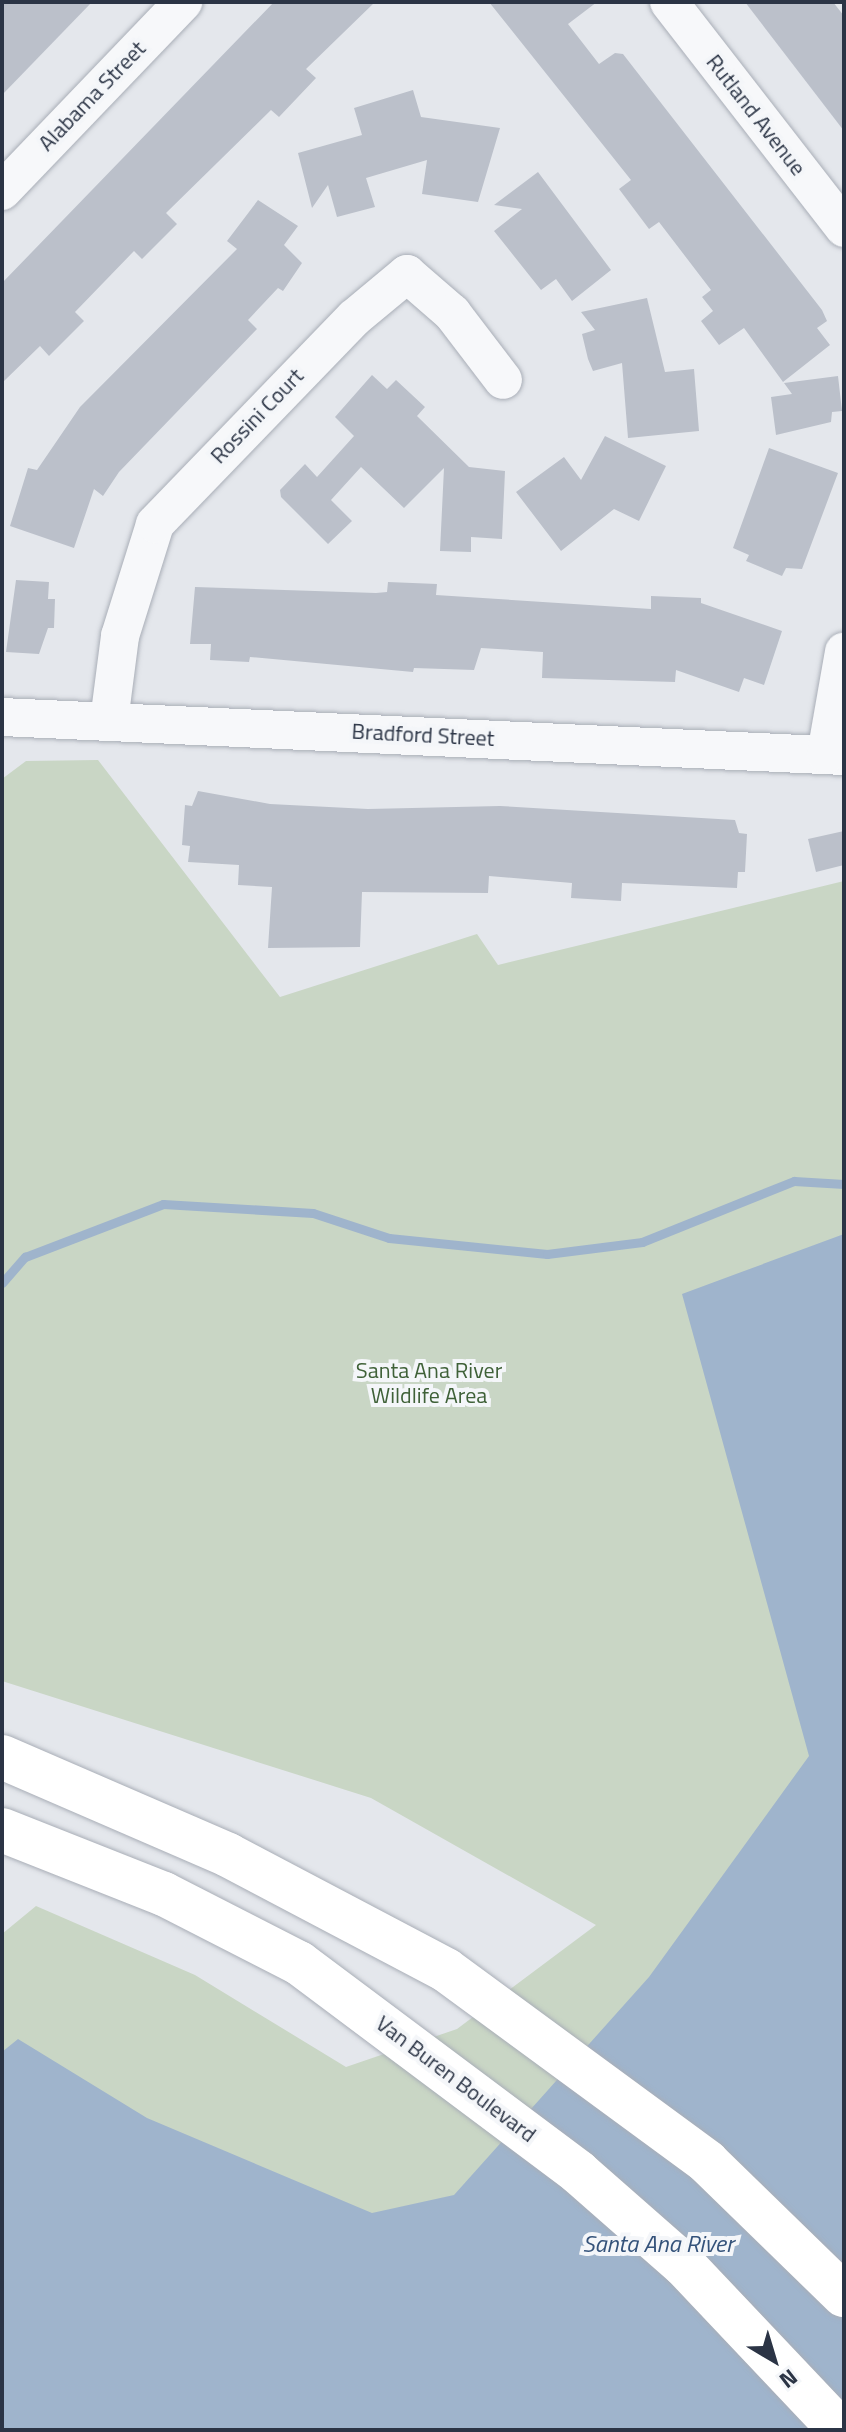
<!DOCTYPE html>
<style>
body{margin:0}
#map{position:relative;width:846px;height:2432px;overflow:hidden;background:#e4e7ec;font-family:"Titillium Web",sans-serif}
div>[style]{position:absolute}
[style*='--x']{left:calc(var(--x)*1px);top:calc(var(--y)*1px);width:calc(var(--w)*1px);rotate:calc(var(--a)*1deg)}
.green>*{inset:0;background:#c9d6c5}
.water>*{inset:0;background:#9fb4cc}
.stream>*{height:9px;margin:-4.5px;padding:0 4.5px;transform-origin:4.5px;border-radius:4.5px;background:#9fb4cc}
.building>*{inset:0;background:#bbc0ca}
.roads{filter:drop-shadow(0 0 2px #a9aeb7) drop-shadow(0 0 2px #a9aeb7)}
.minor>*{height:38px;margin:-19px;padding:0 19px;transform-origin:19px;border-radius:19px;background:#f7f8fa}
.major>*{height:44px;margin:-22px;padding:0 22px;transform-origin:22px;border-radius:22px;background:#fff}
span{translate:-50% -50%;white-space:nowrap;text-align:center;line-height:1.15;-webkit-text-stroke:8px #f4f6f9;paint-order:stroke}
.street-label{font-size:22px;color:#2b3445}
.park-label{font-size:22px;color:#3f6138}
.water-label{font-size:24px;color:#34527a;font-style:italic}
.frame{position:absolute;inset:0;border:4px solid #2b3445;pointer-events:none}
.north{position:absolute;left:734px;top:2320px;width:80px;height:80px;-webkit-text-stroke:6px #f4f6f9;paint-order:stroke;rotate:142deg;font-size:22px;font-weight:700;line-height:32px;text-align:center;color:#2b3445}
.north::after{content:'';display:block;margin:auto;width:28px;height:36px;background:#2b3445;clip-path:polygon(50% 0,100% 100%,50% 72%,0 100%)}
</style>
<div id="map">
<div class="green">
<div style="clip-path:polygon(98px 760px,280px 997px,477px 934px,498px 965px,844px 881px,844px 2430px,2px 2430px,2px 1934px,36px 1906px,195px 1975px,346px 2067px,457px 2029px,596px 1925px,371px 1798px,2px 1681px,2px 779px,26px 761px)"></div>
</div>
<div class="water">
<div style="clip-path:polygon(844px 1234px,844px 2430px,2px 2430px,2px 2052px,18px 2039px,147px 2118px,372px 2213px,454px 2195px,649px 1977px,809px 1756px,682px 1294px)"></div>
</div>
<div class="stream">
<div style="--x:2;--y:1283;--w:35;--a:-49"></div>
<div style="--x:25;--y:1257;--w:148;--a:-21"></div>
<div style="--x:163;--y:1204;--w:150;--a:3.4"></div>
<div style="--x:313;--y:1213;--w:80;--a:18.2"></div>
<div style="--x:389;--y:1238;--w:159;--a:5.8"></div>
<div style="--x:547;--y:1254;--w:96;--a:-7.2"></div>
<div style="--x:642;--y:1242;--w:164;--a:-21.9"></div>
<div style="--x:794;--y:1181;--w:50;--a:3.4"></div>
</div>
<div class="building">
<div style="clip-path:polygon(2px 2px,92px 2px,2px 95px)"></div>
<div style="clip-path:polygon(274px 2px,375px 2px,306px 69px,316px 78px,279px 117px,271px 110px,166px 213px,177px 224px,142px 259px,134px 251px,75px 312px,84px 321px,49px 356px,40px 346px,2px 383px,2px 283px)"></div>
<div style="clip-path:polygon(489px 2px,597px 2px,568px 24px,599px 64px,615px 53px,623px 54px,822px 310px,827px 321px,817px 328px,830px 345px,783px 382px,744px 328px,719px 345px,701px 321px,713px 311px,702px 297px,711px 290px,659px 222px,649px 229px,619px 189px,631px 180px)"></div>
<div style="clip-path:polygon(745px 2px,833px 2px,844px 16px,844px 131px)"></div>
<div style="clip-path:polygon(413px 90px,421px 117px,500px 128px,478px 202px,422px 194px,427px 160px,366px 178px,375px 207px,337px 217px,328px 185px,312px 208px,298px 153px,362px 135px,354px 108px)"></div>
<div style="clip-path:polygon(538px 172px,611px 270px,572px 301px,556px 279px,541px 290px,494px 231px,522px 209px,494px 205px)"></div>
<div style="clip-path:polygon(258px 200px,298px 226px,284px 245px,302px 263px,283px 291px,278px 288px,248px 320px,257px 329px,119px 472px,103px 496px,94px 489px,74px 548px,10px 526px,28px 468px,37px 470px,80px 407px,237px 249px,227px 241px)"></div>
<div style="clip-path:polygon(647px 298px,665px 372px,694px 369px,699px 431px,628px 438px,622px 363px,593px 371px,588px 359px,582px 334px,595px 330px,581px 312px)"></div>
<div style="clip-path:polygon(372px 375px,387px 389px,396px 380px,425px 407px,417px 416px,469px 467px,505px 471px,502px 539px,471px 537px,471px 552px,440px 551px,444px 468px,404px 508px,361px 467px,331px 500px,352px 521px,328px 544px,281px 497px,280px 490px,305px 464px,317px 477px,354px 436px,335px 417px)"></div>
<div style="clip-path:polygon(838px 376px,842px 411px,832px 412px,831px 422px,776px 435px,771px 397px,792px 394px,784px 383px)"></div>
<div style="clip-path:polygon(605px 436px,666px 466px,639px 521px,614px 509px,561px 551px,516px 492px,564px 457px,581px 480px)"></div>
<div style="clip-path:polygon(769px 448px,838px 473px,802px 569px,786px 568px,782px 576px,746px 561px,749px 555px,733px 548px)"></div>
<div style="clip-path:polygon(16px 580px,49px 582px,48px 599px,55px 599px,54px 628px,48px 628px,39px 654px,6px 652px)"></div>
<div style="clip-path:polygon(388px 582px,437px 584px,436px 595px,651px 609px,651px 596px,701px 598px,701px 603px,782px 631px,764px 685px,744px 678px,739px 692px,676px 670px,675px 682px,542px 678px,543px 652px,481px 648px,474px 670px,414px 668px,413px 672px,250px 657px,249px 662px,210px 660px,211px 644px,190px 644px,195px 587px,376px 593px,387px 592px)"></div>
<div style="clip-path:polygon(198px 791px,270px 804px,368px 809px,500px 806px,735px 820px,739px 833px,747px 834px,745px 872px,738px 872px,737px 888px,622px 883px,621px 901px,571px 898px,572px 883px,489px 876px,488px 893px,362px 892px,360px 947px,268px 948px,272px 887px,238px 885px,239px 865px,188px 862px,190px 846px,182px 845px,185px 805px,192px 806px)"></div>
<div style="clip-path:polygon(844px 831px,844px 865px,816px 872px,808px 839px)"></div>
</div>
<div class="roads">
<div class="minor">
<div style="--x:669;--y:2;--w:286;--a:52.2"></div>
<div style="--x:2;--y:191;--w:262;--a:-46.2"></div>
<div style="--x:2;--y:717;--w:843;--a:2.65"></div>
<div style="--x:109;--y:721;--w:86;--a:-82.6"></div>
<div style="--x:120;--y:636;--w:117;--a:-72.6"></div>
<div style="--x:155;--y:524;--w:286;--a:-46"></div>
<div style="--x:354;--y:318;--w:69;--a:-39.7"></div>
<div style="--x:407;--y:274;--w:60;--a:40.9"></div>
<div style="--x:452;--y:313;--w:84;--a:52.7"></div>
<div style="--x:826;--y:754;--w:104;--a:-80"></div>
</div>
<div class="major">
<div style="--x:2;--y:1757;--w:246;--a:23.4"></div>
<div style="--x:228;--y:1855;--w:246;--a:27.8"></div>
<div style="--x:446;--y:1970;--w:324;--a:36.3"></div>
<div style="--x:707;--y:2162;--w:191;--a:44.2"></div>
<div style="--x:2;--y:1830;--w:174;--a:21.6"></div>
<div style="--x:164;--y:1894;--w:152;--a:27.1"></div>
<div style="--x:299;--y:1963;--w:349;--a:36.8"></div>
<div style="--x:578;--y:2172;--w:141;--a:41.3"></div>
<div style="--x:684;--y:2265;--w:227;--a:46.6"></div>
</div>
</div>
<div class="street-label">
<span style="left:92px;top:96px;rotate:-46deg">Alabama Street</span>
<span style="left:756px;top:115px;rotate:52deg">Rutland Avenue</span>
<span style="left:257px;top:416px;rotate:-46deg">Rossini Court</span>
<span style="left:423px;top:735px;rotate:3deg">Bradford Street</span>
<span style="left:456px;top:2079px;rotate:37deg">Van Buren Boulevard</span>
</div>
<div class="park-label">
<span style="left:429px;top:1383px">Santa Ana River<br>Wildlife Area</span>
</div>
<div class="water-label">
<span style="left:658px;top:2244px">Santa Ana River</span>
</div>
<div class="frame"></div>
<div class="north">N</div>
</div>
